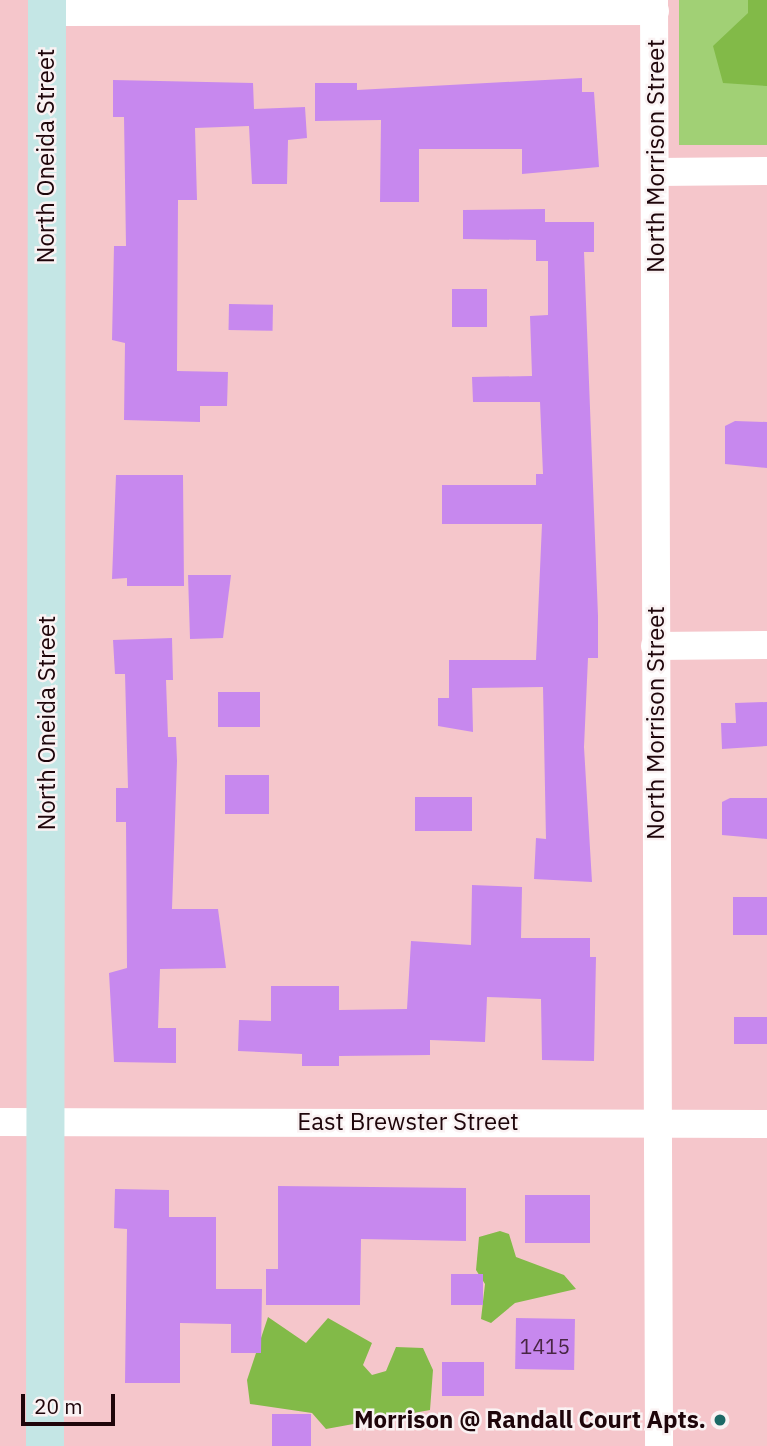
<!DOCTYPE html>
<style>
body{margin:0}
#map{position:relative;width:767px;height:1446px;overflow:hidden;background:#f5c6cb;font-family:"IBM Plex Sans",sans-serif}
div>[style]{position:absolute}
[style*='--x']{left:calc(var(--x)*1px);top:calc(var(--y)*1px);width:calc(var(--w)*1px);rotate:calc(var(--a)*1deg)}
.green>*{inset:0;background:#a1d075;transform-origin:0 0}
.forest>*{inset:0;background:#82ba48}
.building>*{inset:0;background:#c788ee;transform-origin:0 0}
.minor>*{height:28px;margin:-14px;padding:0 14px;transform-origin:14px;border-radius:14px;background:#fff}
.secondary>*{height:38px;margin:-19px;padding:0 19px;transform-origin:19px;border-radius:19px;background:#c4e6e5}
.dots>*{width:19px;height:19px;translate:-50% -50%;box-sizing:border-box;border:4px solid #faf2f3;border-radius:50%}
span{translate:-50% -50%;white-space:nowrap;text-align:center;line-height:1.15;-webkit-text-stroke:5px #faf2f3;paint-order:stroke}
.number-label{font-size:21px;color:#482643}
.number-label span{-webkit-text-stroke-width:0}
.street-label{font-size:24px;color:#1e050a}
.poi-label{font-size:24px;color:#1e050a;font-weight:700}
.right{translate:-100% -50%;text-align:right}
.scale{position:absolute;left:21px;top:1394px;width:94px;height:32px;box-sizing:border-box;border:4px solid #1e050a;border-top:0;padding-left:9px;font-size:21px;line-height:24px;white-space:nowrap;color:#1e050a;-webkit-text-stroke:5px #faf2f3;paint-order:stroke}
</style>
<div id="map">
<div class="green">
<div style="left:679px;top:0;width:88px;height:145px"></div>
</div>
<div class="forest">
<div style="clip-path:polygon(748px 0,767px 0,767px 86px,723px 83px,713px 46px,748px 13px)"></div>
<div style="clip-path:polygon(500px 1231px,509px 1234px,516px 1257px,564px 1275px,576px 1289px,515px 1303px,491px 1323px,481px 1319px,485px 1284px,476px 1270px,479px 1237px)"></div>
<div style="clip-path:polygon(268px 1317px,306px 1343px,328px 1318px,372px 1343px,363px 1365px,372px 1375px,386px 1371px,396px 1347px,423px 1348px,433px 1370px,430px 1410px,326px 1429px,312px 1413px,250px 1404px,247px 1380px)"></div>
</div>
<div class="building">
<div style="clip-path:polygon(582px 78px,582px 92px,594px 92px,599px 167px,522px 174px,522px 149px,419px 149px,419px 202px,380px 202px,381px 120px,315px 121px,315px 83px,357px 83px,357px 90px)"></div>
<div style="clip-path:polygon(113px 80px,253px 83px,254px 109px,305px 107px,307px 138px,288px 140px,287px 184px,252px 184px,249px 126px,195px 128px,197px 200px,178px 200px,177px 371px,228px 372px,227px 406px,200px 406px,200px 422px,124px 420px,125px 343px,112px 340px,114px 246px,126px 246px,124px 117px,113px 117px)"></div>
<div style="clip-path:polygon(545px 209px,545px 222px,594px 222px,594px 252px,584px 252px,598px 616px,598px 658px,588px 658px,584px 747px,592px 882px,534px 879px,536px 838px,546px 839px,543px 687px,472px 688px,473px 732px,438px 726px,438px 698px,449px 698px,449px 660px,536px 660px,542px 524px,442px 524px,442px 485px,536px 485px,536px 474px,543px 474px,540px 402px,473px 402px,472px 377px,532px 376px,530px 316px,548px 315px,548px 261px,536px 261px,536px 240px,463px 239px,463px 210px)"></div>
<div style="left:452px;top:289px;width:35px;height:38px"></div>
<div style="left:229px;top:304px;width:44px;height:26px;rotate:1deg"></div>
<div style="clip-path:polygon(735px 421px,767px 422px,767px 468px,725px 464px,725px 426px)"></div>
<div style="clip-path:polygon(116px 475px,183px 475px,184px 586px,127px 586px,127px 578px,112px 579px)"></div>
<div style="clip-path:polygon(188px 575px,231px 575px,223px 638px,190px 639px)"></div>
<div style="clip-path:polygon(172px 638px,173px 680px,166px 680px,168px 737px,176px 737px,177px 761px,172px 909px,218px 909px,226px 968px,160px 969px,158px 1028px,176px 1028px,176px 1063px,114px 1062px,109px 973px,127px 968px,126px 822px,116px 822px,116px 788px,128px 788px,125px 674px,115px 674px,113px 640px)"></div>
<div style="left:218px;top:692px;width:42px;height:35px"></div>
<div style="clip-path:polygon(767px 702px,767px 746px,722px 749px,721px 723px,736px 723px,735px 703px)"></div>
<div style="left:225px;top:775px;width:44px;height:39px"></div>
<div style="left:415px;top:797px;width:57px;height:34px"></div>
<div style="clip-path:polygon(730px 798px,767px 798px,767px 839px,722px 835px,722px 802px)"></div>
<div style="clip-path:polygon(472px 885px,522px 887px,521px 938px,590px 938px,590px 957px,596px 957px,594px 1061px,542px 1060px,541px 999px,487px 997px,485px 1042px,430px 1040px,430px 1055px,339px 1056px,339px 1066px,302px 1066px,302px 1054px,238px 1051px,239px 1020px,271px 1021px,271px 986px,339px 986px,339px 1010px,407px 1009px,411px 941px,471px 945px)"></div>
<div style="left:733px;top:897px;width:34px;height:38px"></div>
<div style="left:734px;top:1017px;width:33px;height:27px"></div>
<div style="clip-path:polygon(278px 1186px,466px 1188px,466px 1241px,361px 1239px,360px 1305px,266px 1305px,266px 1269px,278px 1269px)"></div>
<div style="clip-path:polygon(115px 1189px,169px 1190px,169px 1217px,216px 1217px,216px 1289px,262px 1289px,261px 1353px,231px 1353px,231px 1324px,180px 1323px,180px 1383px,125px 1383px,127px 1229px,114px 1228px)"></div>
<div style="left:525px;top:1195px;width:65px;height:48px"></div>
<div style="left:451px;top:1274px;width:32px;height:31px"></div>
<div style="left:516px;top:1318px;width:59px;height:51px;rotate:1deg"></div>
<div style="left:442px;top:1362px;width:42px;height:34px"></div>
<div style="left:272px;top:1414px;width:39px;height:32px"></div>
</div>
<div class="minor">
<div style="--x:654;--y:0;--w:1446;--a:89.8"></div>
<div style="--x:47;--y:12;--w:608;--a:-0.09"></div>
<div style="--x:657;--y:172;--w:110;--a:-0.5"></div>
<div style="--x:655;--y:646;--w:112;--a:-0.5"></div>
<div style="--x:0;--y:1122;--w:767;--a:0.15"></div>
</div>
<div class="secondary">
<div style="--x:45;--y:1446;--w:1446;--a:-89.92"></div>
</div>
<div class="dots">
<div style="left:720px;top:1420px;background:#1c6966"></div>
</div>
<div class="number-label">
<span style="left:545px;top:1346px">1415</span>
</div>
<div class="street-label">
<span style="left:46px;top:156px;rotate:-90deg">North Oneida Street</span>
<span style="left:656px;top:156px;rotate:-90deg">North Morrison Street</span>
<span style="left:47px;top:723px;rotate:-90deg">North Oneida Street</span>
<span style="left:656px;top:723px;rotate:-90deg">North Morrison Street</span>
<span style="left:408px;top:1122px">East Brewster Street</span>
</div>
<div class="poi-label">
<span class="right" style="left:706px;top:1420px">Morrison @ Randall Court Apts.</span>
</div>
<div class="scale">20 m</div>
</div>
